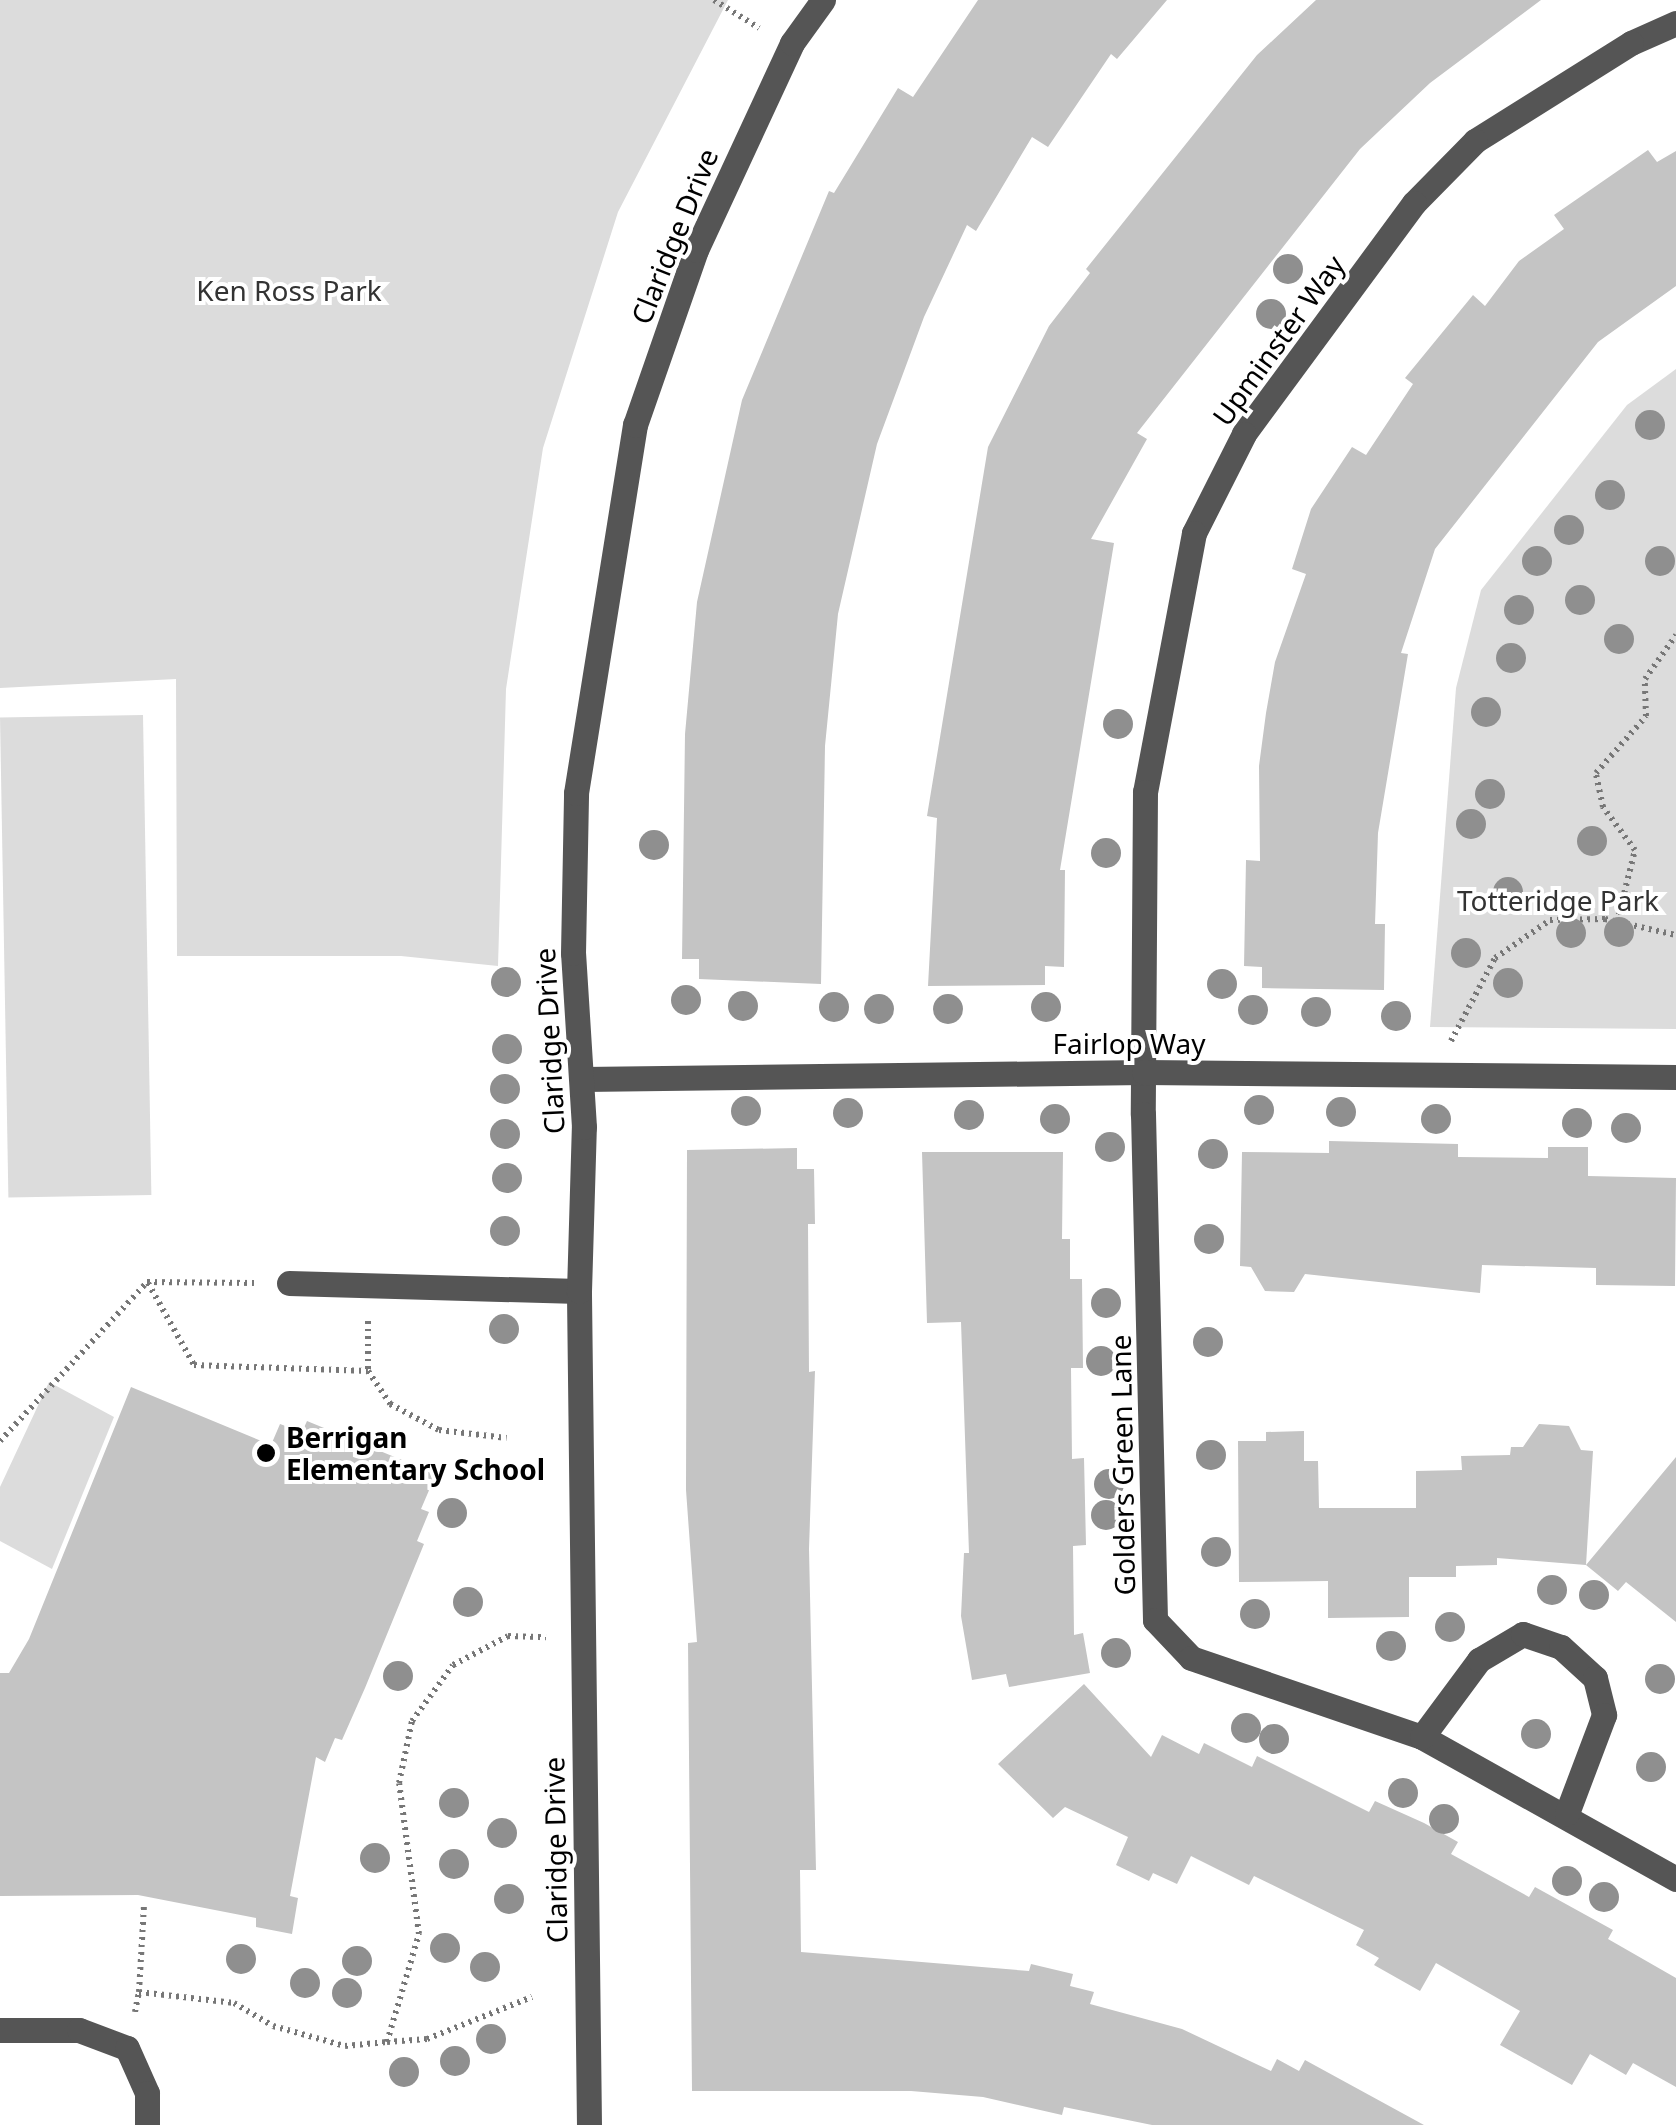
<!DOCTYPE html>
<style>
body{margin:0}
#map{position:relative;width:1676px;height:2125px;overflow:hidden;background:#fff;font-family:"Noto Sans",sans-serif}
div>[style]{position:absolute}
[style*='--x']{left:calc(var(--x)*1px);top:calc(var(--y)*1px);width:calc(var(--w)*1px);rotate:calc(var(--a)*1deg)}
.green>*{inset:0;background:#dcdcdc;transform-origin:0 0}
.building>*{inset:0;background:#c4c4c4}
.path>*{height:6px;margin-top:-3px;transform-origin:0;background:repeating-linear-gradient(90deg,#777 0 2.5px,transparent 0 7.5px)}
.minor>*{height:25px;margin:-12.5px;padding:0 12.5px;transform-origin:12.5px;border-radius:12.5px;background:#555}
.trees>*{width:30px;height:30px;margin:-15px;border-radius:50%;background:#8f8f8f}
.dots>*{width:28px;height:28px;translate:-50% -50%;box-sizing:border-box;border:5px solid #fff;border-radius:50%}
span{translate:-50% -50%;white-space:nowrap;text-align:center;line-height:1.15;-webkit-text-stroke:8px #fff;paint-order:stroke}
.street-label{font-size:28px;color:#000}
.park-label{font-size:28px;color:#333}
.poi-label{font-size:28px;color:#000;font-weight:700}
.left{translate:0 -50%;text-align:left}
</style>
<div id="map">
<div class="green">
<div style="clip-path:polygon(0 0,728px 0,618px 212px,543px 448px,506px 689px,498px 966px,401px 956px,177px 956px,176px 679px,0 688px)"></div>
<div style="clip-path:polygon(1676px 369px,1676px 1029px,1430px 1027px,1456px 688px,1481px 590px,1627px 405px)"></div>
<div style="left:143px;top:715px;width:480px;height:143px;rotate:89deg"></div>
<div style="clip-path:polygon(49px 1382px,114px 1417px,52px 1569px,0 1541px,0 1487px)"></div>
</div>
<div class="building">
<div style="clip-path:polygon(978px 0,1167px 0,1117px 59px,1111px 54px,1048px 147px,1032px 137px,976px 231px,967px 225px,924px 317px,877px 444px,838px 614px,825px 746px,821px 984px,699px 979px,699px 959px,682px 959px,685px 734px,697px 602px,742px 400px,829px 191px,834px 193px,898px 88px,913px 97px)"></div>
<div style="clip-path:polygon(1316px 0,1541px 0,1430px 83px,1360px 149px,1137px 433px,1147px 439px,1091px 539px,1114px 543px,1060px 870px,1065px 870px,1064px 967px,1045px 966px,1045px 985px,928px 986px,937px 818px,927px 816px,988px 447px,1049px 326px,1090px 273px,1086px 269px,1257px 55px)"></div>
<div style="clip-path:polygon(1648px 150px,1657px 162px,1676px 151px,1676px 286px,1598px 342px,1435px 549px,1401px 653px,1408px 654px,1378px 833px,1375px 924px,1385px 924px,1384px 990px,1262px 988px,1262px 967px,1244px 966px,1246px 860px,1260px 861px,1259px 766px,1266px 713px,1275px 662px,1306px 574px,1292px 569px,1311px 509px,1352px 447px,1366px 455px,1413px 384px,1405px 378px,1473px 295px,1485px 306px,1519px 261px,1564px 229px,1554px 215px)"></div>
<div style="clip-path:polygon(1329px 1141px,1458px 1144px,1458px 1157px,1548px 1158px,1548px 1147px,1588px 1147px,1588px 1176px,1676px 1178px,1675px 1286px,1596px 1285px,1596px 1268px,1482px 1265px,1480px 1293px,1305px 1274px,1294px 1292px,1265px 1291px,1251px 1267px,1240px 1266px,1242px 1152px,1329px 1153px)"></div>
<div style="clip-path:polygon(797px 1148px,797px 1169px,814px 1169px,815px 1224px,808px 1224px,809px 1372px,815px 1371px,809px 1549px,816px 1870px,800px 1870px,801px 1952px,1029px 1971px,1031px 1964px,1073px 1974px,1070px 1986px,1094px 1992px,1090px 2004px,1182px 2029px,1271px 2071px,1277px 2059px,1299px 2071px,1305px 2060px,1424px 2125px,1152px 2125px,1064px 2107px,1062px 2115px,983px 2097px,911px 2091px,692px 2091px,688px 1643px,697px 1642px,686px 1490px,687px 1150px)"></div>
<div style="clip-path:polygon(922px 1152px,1063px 1152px,1062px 1239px,1070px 1239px,1070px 1279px,1082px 1279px,1083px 1368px,1071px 1368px,1072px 1459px,1084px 1458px,1086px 1545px,1073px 1546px,1074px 1635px,1083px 1633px,1090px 1673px,1009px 1687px,1006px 1674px,972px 1680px,961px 1616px,964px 1553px,969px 1553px,961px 1322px,927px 1323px)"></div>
<div style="clip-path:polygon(131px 1387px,271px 1445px,280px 1424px,302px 1432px,307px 1421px,436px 1474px,421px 1509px,429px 1512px,417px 1541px,424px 1544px,365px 1688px,342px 1740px,335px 1738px,325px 1762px,316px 1757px,290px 1896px,298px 1898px,292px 1934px,256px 1927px,256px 1918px,138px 1895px,0 1896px,0 1673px,9px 1673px,29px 1639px)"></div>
<div style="clip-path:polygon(1539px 1424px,1569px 1426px,1581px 1450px,1593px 1451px,1586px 1565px,1676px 1457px,1676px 1622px,1626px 1582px,1618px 1591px,1586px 1565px,1497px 1558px,1497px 1565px,1456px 1566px,1456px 1577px,1409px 1577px,1409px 1617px,1328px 1618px,1328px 1581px,1239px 1582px,1238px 1441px,1266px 1441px,1266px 1432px,1304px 1431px,1304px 1461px,1318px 1461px,1319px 1508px,1416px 1508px,1416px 1471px,1462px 1470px,1461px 1456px,1510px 1455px,1511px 1447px,1523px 1447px)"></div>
<div style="clip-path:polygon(1084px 1684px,1151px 1757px,1162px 1735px,1199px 1754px,1204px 1743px,1252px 1767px,1257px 1756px,1369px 1812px,1375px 1801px,1424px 1823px,1458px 1842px,1451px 1854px,1529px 1897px,1535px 1887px,1613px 1930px,1608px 1939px,1676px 1978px,1676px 2087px,1633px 2063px,1626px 2075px,1590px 2054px,1572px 2085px,1500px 2045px,1520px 2011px,1436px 1963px,1420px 1991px,1374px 1965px,1379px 1958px,1356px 1945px,1364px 1930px,1254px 1876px,1249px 1885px,1191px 1856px,1177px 1884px,1153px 1873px,1149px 1881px,1116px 1865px,1128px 1837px,1065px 1807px,1053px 1818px,998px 1764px)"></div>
</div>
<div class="path">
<div style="--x:714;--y:0;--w:53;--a:31.9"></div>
<div style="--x:1617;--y:922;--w:74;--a:-76"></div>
<div style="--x:1635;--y:850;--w:54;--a:-126.7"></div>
<div style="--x:1603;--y:807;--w:35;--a:-102"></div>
<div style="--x:1596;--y:773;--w:76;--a:-48.7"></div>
<div style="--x:1646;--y:716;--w:37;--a:-92"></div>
<div style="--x:1645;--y:679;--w:54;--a:-54.8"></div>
<div style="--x:1451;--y:1041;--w:94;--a:-62.1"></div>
<div style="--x:1495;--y:958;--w:67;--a:-34.6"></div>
<div style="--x:1550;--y:920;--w:55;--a:-1"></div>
<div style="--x:1605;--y:919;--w:73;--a:12.7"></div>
<div style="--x:148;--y:1283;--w:94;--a:60.7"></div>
<div style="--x:194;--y:1365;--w:174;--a:2"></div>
<div style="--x:368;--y:1321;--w:50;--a:90"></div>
<div style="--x:368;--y:1371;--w:40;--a:56"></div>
<div style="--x:390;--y:1404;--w:55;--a:28"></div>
<div style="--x:439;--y:1430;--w:68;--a:6.7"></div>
<div style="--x:0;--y:1441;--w:217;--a:-47.2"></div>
<div style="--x:147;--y:1282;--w:107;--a:0.5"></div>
<div style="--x:139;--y:1992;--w:87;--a:-86.7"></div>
<div style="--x:135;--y:2012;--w:20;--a:-79"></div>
<div style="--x:139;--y:1992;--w:96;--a:6.6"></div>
<div style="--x:234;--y:2003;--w:45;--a:30.5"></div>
<div style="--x:273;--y:2026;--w:75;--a:15.5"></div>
<div style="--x:345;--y:2046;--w:42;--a:-5.4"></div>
<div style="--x:387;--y:2042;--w:113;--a:-73.5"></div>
<div style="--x:419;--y:1934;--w:152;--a:-97.5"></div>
<div style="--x:399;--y:1783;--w:63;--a:-78.2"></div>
<div style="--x:412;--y:1721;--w:69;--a:-53.8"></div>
<div style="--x:453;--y:1665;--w:62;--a:-27.8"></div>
<div style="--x:508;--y:1636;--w:38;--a:2"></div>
<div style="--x:387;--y:2042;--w:40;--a:-4.3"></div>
<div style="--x:427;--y:2039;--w:113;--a:-21.8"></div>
</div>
<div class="minor">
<div style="--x:1676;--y:23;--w:49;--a:156"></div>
<div style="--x:1631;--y:43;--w:184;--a:147.9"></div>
<div style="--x:1475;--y:141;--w:87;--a:134.5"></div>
<div style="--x:1414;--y:203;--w:287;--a:126.4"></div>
<div style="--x:1244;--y:434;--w:111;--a:116.8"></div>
<div style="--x:1194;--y:533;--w:264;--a:100.7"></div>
<div style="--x:1145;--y:792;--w:322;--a:90.4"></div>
<div style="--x:1143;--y:1114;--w:506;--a:88.64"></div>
<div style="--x:1155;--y:1620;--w:52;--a:46.5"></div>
<div style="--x:1191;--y:1658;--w:244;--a:18.9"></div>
<div style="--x:1422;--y:1737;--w:291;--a:29.2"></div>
<div style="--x:583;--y:1079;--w:561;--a:-0.71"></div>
<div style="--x:1144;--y:1072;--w:532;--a:0.54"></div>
<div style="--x:289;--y:1283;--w:290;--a:1.6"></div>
<div style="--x:1422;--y:1737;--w:96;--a:-53.5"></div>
<div style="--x:1479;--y:1660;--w:51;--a:-30.6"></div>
<div style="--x:1523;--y:1634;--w:40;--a:18.9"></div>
<div style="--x:1561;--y:1647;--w:46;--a:42.4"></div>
<div style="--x:1595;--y:1678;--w:38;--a:76"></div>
<div style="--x:1604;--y:1715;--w:105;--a:110.7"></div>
<div style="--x:0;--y:2030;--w:79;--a:0"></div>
<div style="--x:79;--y:2030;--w:51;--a:20.6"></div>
<div style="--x:127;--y:2048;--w:49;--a:66"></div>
<div style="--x:147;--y:2093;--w:32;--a:90"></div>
<div style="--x:589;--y:2125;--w:834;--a:-90.69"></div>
<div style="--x:579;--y:1291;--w:164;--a:-88.3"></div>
<div style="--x:584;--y:1127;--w:174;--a:-93.6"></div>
<div style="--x:573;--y:953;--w:160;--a:-88.9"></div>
<div style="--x:576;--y:793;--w:373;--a:-80.9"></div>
<div style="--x:635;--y:425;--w:185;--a:-70.8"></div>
<div style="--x:696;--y:250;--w:228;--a:-65.1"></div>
<div style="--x:792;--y:43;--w:53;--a:-54.2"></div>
</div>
<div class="trees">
<div style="left:1288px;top:269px"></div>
<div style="left:1271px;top:314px"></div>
<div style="left:1650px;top:425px"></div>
<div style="left:1610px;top:495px"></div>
<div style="left:1569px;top:530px"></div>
<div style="left:1537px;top:561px"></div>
<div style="left:1660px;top:561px"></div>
<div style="left:1580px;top:600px"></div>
<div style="left:1519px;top:610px"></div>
<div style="left:1619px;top:639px"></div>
<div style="left:1511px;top:658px"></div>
<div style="left:1486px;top:712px"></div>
<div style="left:1118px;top:724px"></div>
<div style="left:1490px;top:794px"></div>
<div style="left:1471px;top:824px"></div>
<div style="left:1592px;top:841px"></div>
<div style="left:654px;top:845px"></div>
<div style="left:1106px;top:853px"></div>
<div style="left:1508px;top:892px"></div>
<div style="left:1619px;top:932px"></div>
<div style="left:1571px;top:933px"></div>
<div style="left:1466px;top:953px"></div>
<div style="left:506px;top:982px"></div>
<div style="left:1508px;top:983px"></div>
<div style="left:1222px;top:984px"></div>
<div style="left:686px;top:1000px"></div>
<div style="left:743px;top:1006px"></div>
<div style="left:834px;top:1007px"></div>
<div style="left:1046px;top:1007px"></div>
<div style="left:879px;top:1009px"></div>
<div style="left:948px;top:1009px"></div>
<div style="left:1253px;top:1010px"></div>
<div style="left:1316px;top:1012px"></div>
<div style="left:1396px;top:1016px"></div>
<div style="left:507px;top:1049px"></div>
<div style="left:505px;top:1089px"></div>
<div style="left:1259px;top:1110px"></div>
<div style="left:746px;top:1111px"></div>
<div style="left:1341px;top:1112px"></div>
<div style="left:848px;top:1113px"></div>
<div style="left:969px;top:1115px"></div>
<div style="left:1055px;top:1119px"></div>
<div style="left:1436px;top:1119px"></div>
<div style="left:1577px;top:1123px"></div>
<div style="left:1626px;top:1128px"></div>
<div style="left:505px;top:1134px"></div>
<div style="left:1110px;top:1147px"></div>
<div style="left:1213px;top:1154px"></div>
<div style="left:507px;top:1178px"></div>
<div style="left:505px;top:1231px"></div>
<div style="left:1209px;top:1239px"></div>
<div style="left:1106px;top:1303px"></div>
<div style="left:504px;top:1329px"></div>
<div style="left:1208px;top:1342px"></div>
<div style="left:1101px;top:1361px"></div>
<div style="left:1211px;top:1455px"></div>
<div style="left:1109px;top:1484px"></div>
<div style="left:452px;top:1513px"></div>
<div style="left:1106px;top:1515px"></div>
<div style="left:1216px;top:1552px"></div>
<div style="left:1552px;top:1590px"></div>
<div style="left:1594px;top:1595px"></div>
<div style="left:468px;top:1602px"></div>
<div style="left:1255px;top:1614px"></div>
<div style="left:1450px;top:1627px"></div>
<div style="left:1391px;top:1646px"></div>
<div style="left:1116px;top:1653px"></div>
<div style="left:398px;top:1676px"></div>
<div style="left:1660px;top:1679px"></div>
<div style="left:1246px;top:1728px"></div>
<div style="left:1536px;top:1734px"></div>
<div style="left:1274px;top:1739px"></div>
<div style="left:1651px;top:1767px"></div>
<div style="left:1403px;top:1793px"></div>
<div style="left:454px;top:1803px"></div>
<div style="left:1444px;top:1819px"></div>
<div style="left:502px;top:1833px"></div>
<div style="left:375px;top:1858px"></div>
<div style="left:454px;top:1864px"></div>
<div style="left:1567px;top:1881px"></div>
<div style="left:1604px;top:1897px"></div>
<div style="left:509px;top:1899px"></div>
<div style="left:445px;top:1948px"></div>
<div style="left:241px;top:1959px"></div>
<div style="left:357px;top:1961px"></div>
<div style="left:485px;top:1967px"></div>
<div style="left:305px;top:1983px"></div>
<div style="left:347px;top:1993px"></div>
<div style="left:491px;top:2039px"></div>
<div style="left:455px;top:2061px"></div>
<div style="left:404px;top:2072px"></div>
</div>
<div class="dots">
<div style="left:266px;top:1453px;background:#000"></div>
</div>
<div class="street-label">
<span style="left:674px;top:236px;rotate:-68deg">Claridge Drive</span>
<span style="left:1278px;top:340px;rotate:-54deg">Upminster Way</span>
<span style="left:549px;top:1041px;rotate:-93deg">Claridge Drive</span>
<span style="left:1129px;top:1043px">Fairlop Way</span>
<span style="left:1122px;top:1465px;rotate:-91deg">Golders Green Lane</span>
<span style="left:555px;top:1850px;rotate:-91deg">Claridge Drive</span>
</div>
<div class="park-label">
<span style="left:289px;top:290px">Ken Ross Park</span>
<span style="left:1558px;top:900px">Totteridge Park</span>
</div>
<div class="poi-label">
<span class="left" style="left:286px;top:1453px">Berrigan<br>Elementary School</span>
</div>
</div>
